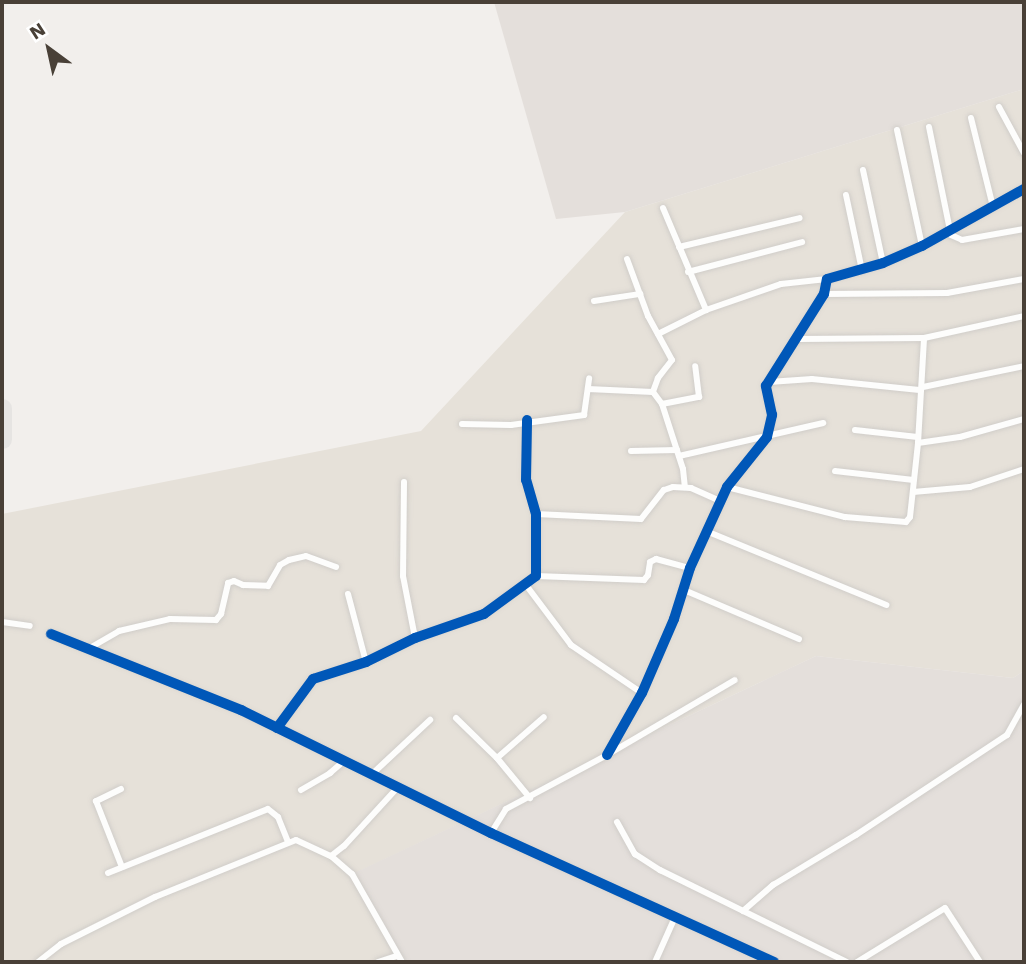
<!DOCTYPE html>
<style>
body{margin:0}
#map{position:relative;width:1026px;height:964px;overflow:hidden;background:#f2efec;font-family:"Work Sans",sans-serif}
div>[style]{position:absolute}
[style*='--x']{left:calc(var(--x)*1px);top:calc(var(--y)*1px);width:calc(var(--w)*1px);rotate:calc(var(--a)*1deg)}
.residential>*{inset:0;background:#e6e1d9}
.industrial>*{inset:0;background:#e4dfdb}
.taxiway>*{height:19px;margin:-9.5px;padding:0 9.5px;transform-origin:9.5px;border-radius:9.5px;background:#e6e4e2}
.roads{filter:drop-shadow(0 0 2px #d0cdc9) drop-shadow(0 0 2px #d0cdc9)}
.minor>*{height:6px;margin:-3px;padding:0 3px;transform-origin:3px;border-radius:3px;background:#fdfdfc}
.cycleway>*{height:10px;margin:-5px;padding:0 5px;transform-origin:5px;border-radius:5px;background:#0057b8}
span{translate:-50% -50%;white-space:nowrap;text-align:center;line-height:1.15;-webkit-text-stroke:5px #fff;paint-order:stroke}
.frame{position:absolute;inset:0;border:4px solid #494037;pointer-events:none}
.north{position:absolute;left:14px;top:14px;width:70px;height:70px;-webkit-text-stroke:5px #fff;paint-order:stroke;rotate:327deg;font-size:19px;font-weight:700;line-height:28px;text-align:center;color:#494037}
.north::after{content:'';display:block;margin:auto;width:24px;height:32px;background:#494037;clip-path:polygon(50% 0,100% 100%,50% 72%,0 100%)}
</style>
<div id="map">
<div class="residential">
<div style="clip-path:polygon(1024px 89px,1024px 671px,1013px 678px,816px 656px,353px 874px,406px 962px,2px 962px,2px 514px,421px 431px,625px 212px)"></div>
</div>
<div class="industrial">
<div style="clip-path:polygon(494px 2px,1024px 2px,1024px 89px,625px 212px,556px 219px)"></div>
<div style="clip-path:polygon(816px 656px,1013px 678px,1024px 671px,1024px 962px,406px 962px,352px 874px)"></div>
</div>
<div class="taxiway">
<div style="--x:2;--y:408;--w:31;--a:90"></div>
</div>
<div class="roads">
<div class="minor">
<div style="--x:999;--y:107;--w:52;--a:61.5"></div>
<div style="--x:971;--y:118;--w:92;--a:76.1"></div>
<div style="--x:929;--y:127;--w:110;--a:78.5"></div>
<div style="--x:951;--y:235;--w:12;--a:24"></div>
<div style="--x:962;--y:240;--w:63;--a:-10.1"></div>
<div style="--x:897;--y:130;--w:119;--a:77.8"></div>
<div style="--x:863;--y:170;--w:95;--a:77.9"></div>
<div style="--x:846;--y:195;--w:77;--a:78"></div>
<div style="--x:663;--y:208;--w:111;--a:67.1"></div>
<div style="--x:679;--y:247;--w:124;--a:-13.5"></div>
<div style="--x:627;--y:259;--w:61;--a:69.8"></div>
<div style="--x:648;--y:316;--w:50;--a:61.4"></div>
<div style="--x:672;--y:360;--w:23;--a:128"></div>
<div style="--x:658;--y:378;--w:15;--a:110"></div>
<div style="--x:653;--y:392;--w:15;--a:53"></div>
<div style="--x:662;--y:404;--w:68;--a:72.1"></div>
<div style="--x:683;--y:469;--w:18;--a:84"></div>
<div style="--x:688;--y:272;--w:118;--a:-14.7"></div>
<div style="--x:824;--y:294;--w:123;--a:-0.5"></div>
<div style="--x:947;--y:293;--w:78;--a:-10.3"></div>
<div style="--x:594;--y:301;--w:47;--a:-8.7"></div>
<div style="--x:658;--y:334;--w:54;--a:-26.6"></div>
<div style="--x:706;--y:310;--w:79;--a:-19.1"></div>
<div style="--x:781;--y:284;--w:46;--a:-6.2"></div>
<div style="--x:798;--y:339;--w:126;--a:-0.5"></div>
<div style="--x:924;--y:338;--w:102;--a:-12.4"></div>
<div style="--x:769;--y:382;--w:43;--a:-4"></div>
<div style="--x:812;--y:379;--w:108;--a:5.9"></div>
<div style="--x:923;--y:387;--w:103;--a:-11.7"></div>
<div style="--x:588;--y:389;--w:65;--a:2.6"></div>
<div style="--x:662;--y:404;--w:38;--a:-11"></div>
<div style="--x:699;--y:397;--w:31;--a:-97"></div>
<div style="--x:462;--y:424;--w:49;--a:1.2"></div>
<div style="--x:511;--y:425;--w:74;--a:-7.8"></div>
<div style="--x:584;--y:415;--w:37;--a:-82"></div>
<div style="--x:855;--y:430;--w:63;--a:6.3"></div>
<div style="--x:918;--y:443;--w:42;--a:-8.1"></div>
<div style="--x:960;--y:437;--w:66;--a:-15.7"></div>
<div style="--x:631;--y:451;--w:46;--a:-1.2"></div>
<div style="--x:679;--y:456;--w:148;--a:-12.9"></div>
<div style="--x:835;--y:471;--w:79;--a:6.6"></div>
<div style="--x:404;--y:482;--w:94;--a:90.6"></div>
<div style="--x:403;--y:576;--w:63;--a:79"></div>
<div style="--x:727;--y:487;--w:122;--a:14.3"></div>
<div style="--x:845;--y:517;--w:61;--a:4.7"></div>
<div style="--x:906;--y:522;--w:6;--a:-51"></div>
<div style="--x:910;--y:517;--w:74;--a:-83.8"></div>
<div style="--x:918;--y:443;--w:105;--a:-86.7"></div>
<div style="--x:913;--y:492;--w:57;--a:-5"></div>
<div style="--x:970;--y:487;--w:57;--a:-18.4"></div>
<div style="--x:536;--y:514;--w:105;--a:2.7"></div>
<div style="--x:641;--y:519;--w:37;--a:-52"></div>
<div style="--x:664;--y:490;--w:9;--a:-18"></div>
<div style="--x:673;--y:487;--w:18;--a:3"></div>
<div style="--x:691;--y:488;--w:32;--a:24"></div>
<div style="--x:706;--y:531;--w:195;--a:22.3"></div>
<div style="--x:536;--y:576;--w:108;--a:2.1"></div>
<div style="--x:644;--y:580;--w:6;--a:-51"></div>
<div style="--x:648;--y:575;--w:13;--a:-81"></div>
<div style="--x:650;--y:562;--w:7;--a:-27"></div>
<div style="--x:656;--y:559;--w:35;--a:15"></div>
<div style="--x:526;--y:585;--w:75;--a:53.1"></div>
<div style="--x:571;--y:645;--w:86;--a:34.1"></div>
<div style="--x:684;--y:590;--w:125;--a:23.1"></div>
<div style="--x:348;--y:594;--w:70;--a:75.2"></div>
<div style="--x:2;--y:622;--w:28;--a:8"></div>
<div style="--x:51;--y:634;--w:205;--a:21.8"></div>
<div style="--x:241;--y:710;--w:279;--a:26.2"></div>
<div style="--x:491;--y:833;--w:311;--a:24.5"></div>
<div style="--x:88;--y:649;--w:36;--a:-30"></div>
<div style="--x:119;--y:631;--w:52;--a:-13.2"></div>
<div style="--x:170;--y:619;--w:46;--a:1.2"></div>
<div style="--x:216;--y:620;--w:8;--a:-50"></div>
<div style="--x:221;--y:614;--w:32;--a:-77"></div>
<div style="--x:228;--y:583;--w:6;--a:-18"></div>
<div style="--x:234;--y:581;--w:10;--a:24"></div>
<div style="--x:243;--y:585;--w:25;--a:2"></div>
<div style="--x:268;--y:586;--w:24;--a:-60"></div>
<div style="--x:280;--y:565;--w:10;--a:-29"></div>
<div style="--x:289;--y:560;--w:17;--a:-13"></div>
<div style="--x:306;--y:556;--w:32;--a:20"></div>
<div style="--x:456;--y:718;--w:57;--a:44.3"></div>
<div style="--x:497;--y:758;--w:52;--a:50.5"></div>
<div style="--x:277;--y:728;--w:61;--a:-53.7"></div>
<div style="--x:313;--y:679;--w:56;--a:-17.8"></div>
<div style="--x:366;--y:662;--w:55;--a:-26.1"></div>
<div style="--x:415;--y:638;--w:73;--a:-19.2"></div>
<div style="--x:484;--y:614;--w:64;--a:-36.2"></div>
<div style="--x:536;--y:576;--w:62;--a:-90"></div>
<div style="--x:536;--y:514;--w:35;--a:-106"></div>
<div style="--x:526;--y:480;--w:60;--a:-89"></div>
<div style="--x:607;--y:755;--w:71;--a:-60.6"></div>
<div style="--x:642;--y:693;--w:81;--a:-66.6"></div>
<div style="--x:674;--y:619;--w:53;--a:-72.6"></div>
<div style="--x:690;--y:568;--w:89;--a:-65.4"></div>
<div style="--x:727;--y:487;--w:64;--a:-51.3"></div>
<div style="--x:767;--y:437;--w:23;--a:-77"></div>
<div style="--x:772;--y:415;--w:30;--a:-102"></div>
<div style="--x:766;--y:386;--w:109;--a:-57.8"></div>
<div style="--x:824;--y:294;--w:15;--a:-79"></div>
<div style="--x:827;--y:279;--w:58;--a:-15.9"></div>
<div style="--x:883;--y:263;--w:43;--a:-23.6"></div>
<div style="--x:922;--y:246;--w:117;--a:-29.2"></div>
<div style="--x:497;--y:758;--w:62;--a:-41.1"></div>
<div style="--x:371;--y:775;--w:81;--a:-43"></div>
<div style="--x:121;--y:789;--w:28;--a:154"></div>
<div style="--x:96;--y:801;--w:71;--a:68.5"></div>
<div style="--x:301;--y:790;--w:34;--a:-30"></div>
<div style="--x:330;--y:773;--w:18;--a:-41"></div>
<div style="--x:617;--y:822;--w:37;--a:61"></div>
<div style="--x:635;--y:854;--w:30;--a:33"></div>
<div style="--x:660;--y:870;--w:208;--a:26.2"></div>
<div style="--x:491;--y:833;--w:28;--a:-58"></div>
<div style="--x:506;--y:809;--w:115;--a:-28.1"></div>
<div style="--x:607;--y:755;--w:148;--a:-30.4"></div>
<div style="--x:331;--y:856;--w:16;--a:-38"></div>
<div style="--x:344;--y:846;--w:80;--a:-47.5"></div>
<div style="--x:108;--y:873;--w:172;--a:-21.8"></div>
<div style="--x:268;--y:809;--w:13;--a:39"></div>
<div style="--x:278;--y:817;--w:27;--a:68"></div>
<div style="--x:743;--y:911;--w:40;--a:-41"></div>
<div style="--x:773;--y:885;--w:97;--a:-31.1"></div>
<div style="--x:856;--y:835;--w:181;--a:-33.5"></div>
<div style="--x:1007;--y:735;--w:35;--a:-61"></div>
<div style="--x:38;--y:962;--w:29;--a:-38"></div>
<div style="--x:61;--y:944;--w:105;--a:-26.6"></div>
<div style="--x:155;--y:897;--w:152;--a:-22"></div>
<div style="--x:296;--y:840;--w:38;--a:25"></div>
<div style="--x:331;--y:856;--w:28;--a:41"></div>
<div style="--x:352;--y:874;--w:101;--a:60.4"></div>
<div style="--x:378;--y:962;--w:20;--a:-18"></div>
<div style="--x:655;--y:962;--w:49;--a:-66"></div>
<div style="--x:857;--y:962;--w:103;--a:-31.5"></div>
<div style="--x:945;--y:908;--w:64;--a:57.1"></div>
</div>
</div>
<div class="cycleway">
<div style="--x:51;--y:634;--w:205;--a:21.8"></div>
<div style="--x:241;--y:710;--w:279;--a:26.2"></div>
<div style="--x:491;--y:833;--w:311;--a:24.5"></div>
<div style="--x:277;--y:728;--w:61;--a:-53.7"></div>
<div style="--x:313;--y:679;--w:56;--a:-17.8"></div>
<div style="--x:366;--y:662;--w:55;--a:-26.1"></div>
<div style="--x:415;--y:638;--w:73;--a:-19.2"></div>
<div style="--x:484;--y:614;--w:64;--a:-36.2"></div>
<div style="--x:536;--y:576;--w:62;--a:-90"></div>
<div style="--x:536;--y:514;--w:35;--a:-106"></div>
<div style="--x:526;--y:480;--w:60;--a:-89"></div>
<div style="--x:607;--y:755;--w:71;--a:-60.6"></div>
<div style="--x:642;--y:693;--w:81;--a:-66.6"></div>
<div style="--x:674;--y:619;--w:53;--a:-72.6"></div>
<div style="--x:690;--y:568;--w:89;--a:-65.4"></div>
<div style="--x:727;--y:487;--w:64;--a:-51.3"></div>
<div style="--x:767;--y:437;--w:23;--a:-77"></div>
<div style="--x:772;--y:415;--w:30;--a:-102"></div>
<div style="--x:766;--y:386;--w:109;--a:-57.8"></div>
<div style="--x:824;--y:294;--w:15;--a:-79"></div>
<div style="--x:827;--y:279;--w:58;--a:-15.9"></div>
<div style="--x:883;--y:263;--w:43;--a:-23.6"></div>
<div style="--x:922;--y:246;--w:117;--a:-29.2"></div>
</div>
<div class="frame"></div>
<div class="north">N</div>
</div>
